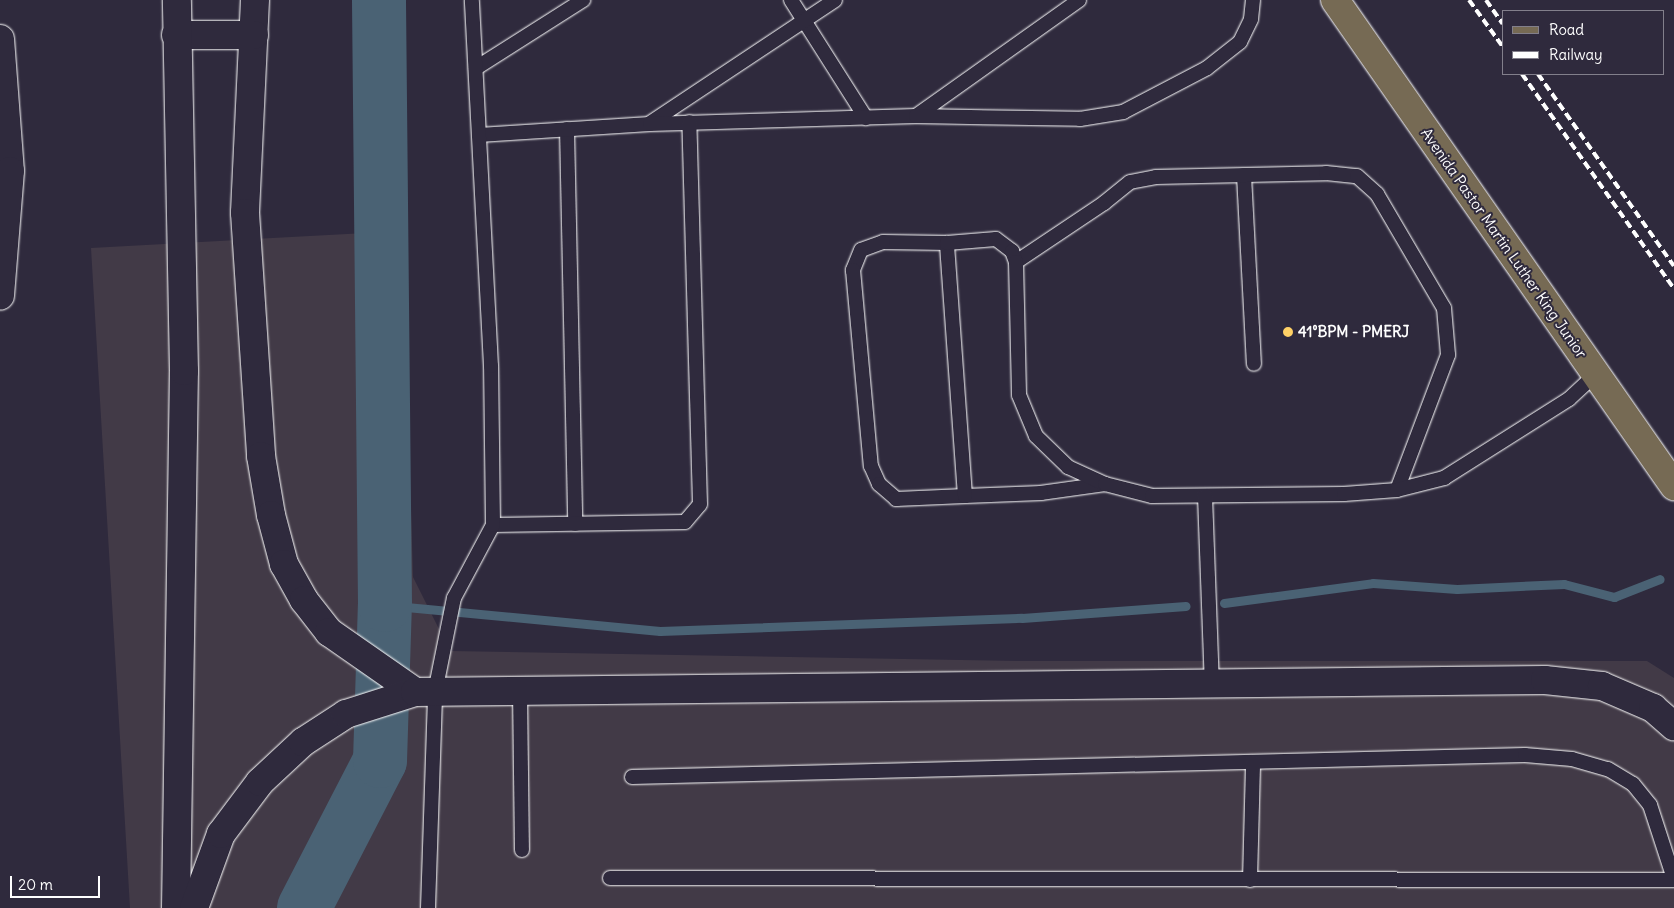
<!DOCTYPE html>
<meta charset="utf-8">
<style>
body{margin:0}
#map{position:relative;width:1674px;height:908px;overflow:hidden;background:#2f2a3d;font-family:Delius,sans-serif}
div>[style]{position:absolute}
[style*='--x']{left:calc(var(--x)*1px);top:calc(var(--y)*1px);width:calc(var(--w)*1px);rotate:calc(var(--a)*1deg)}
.built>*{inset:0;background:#423a47}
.stream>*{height:9px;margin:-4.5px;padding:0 4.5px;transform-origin:4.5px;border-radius:4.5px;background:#4a6274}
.river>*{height:54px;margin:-27px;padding:0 27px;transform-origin:27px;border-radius:27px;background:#4a6274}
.roads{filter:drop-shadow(0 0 1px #fff) drop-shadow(0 0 1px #fff)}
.service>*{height:14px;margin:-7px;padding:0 7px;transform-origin:7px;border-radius:7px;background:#2f2a3d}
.minor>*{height:28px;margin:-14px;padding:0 14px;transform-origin:14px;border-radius:14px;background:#2f2a3d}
.tertiary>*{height:28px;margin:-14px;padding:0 14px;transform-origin:14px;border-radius:14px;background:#2f2a3d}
.primary>*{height:28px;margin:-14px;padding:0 14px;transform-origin:14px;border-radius:14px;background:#766a54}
.rail>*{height:4px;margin-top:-2px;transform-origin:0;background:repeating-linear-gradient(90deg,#fff 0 8px,transparent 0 12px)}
.dots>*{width:14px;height:14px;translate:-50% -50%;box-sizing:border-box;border:2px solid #2f2a3d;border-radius:50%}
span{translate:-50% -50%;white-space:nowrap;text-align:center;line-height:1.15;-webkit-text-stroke:4px #2f2a3d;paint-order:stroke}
.street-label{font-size:15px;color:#fff}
.poi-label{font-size:15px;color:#fff;font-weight:700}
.left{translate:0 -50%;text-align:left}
.legend{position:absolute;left:1502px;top:10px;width:162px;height:65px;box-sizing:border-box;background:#2f2a3d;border:1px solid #827f8b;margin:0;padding:6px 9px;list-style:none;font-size:15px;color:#fff}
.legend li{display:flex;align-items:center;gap:10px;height:25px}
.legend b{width:25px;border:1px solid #827f8b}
.scale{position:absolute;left:10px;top:876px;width:90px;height:22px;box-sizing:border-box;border:2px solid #fff;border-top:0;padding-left:6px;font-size:15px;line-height:18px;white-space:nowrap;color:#fff;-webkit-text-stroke:4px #2f2a3d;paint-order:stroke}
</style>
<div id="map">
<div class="built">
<div style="clip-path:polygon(403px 231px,413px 577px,450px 651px,1021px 661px,1647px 661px,1674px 678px,1674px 908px,130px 908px,91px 248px)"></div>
</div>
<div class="stream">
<div style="--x:1224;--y:603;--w:150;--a:-7.6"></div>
<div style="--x:1373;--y:583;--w:84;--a:4.1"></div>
<div style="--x:1457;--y:589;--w:107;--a:-2.7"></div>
<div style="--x:1564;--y:584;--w:52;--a:14.6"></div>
<div style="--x:1614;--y:597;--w:49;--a:-21.4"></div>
<div style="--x:385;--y:605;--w:276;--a:5.4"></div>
<div style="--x:660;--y:631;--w:362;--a:-2.1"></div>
<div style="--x:1022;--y:618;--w:164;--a:-4.2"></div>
</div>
<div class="river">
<div style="--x:304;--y:908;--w:165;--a:-62.7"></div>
<div style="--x:380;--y:761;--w:156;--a:-88.2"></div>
<div style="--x:385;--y:605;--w:605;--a:-90.57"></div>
</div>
<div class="roads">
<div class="service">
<div style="--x:791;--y:0;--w:140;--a:57.6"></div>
<div style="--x:476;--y:68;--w:127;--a:-32.4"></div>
<div style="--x:916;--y:116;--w:200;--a:-35.4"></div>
<div style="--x:650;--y:123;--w:222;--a:-33.6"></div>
<div style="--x:567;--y:129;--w:395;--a:88.8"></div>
<div style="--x:479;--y:135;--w:171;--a:-3.7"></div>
<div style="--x:650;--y:124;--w:266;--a:-1.7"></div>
<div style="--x:916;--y:116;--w:164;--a:1"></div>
<div style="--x:1080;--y:119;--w:44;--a:-9.2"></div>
<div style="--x:1123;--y:112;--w:95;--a:-27.6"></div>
<div style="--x:1207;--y:68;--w:42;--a:-38.2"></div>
<div style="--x:1240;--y:42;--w:25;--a:-64"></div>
<div style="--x:1251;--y:19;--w:19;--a:-84"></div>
<div style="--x:1244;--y:175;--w:189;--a:87"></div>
<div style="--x:947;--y:243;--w:64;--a:-179.1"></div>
<div style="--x:883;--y:242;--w:23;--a:160"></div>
<div style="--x:861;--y:250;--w:22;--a:112"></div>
<div style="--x:853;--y:270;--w:197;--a:84.8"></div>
<div style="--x:871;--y:466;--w:20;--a:66"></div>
<div style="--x:879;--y:484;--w:23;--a:41"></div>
<div style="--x:896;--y:499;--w:69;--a:-2.5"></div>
<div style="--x:1016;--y:262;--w:106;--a:-33.8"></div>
<div style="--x:1104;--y:203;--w:33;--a:-39"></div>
<div style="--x:1130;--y:182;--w:26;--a:-11"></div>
<div style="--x:1156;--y:177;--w:170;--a:-1.3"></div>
<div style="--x:1326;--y:173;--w:31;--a:6"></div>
<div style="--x:1357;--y:176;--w:27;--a:42"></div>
<div style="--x:1377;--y:194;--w:132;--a:59.6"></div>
<div style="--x:1444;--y:308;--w:47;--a:85.1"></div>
<div style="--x:1448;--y:355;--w:144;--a:110.7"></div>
<div style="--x:1105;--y:484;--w:65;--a:172"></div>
<div style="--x:1041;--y:493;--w:76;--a:177.7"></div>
<div style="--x:965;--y:496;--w:254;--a:-94.1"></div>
<div style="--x:947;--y:243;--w:49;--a:-4.7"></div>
<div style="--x:996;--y:239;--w:20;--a:37"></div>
<div style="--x:1012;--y:251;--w:12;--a:70"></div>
<div style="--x:1016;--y:262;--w:133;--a:88.7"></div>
<div style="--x:1019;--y:395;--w:44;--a:67.5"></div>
<div style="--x:1036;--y:436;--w:45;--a:44.1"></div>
<div style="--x:1068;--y:467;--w:41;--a:24.7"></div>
<div style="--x:1105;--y:484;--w:49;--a:14.3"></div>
<div style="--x:1152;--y:496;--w:192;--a:-0.6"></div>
<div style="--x:1344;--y:494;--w:53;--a:-4.3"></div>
<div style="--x:1397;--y:490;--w:49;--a:-14.3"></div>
<div style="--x:1444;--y:478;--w:148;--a:-32.3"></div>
<div style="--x:1569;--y:399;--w:37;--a:-43"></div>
<div style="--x:1205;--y:496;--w:187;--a:87.9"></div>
<div style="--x:493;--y:525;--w:192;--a:-0.9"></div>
<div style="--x:685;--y:522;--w:23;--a:-50"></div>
<div style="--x:700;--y:504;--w:382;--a:-91.6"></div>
<div style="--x:520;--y:691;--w:159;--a:89.3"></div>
<div style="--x:632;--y:777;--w:893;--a:-1.41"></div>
<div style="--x:1525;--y:755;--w:47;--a:4.9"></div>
<div style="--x:1572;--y:759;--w:37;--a:16"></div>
<div style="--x:1608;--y:769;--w:29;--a:31"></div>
<div style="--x:1633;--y:784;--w:27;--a:51"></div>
<div style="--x:1650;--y:805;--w:78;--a:72"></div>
<div style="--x:610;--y:878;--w:1064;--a:0.11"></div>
<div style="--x:1250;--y:880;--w:118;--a:-88.5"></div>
<div style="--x:428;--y:908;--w:216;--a:-88.1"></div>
<div style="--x:435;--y:692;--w:96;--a:-78.6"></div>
<div style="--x:454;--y:598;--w:83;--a:-61.9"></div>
<div style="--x:493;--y:525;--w:159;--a:-90.7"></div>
<div style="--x:491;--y:366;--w:366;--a:-93"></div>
</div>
<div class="minor">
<div style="--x:0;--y:39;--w:132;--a:85.7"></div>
<div style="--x:10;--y:171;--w:125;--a:94.6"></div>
</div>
<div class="tertiary">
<div style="--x:255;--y:0;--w:213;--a:92.7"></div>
<div style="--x:245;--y:213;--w:244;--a:86.2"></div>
<div style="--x:261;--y:456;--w:60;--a:80.4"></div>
<div style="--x:271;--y:515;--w:51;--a:75.1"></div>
<div style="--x:284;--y:564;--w:41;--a:60.9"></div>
<div style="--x:304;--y:600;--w:41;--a:52"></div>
<div style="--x:329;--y:632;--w:105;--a:34.9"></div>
<div style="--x:176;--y:35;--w:78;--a:0"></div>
<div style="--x:176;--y:908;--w:537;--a:-89.15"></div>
<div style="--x:184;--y:371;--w:371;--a:-91.1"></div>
<div style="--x:194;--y:908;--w:79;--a:-70"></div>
<div style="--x:221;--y:834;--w:65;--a:-53.1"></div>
<div style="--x:260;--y:782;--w:59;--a:-42.9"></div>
<div style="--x:303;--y:742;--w:51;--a:-33.1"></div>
<div style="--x:346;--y:714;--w:72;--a:-17.7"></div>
<div style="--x:415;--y:692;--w:1130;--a:-0.61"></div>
<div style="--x:1545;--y:680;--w:57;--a:6"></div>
<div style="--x:1602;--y:686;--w:56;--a:23.3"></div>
<div style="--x:1653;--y:708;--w:28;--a:41"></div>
</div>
<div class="primary">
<div style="--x:1335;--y:0;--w:593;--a:55.1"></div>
</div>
</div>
<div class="rail">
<div style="--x:1469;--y:0;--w:58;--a:54.1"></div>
<div style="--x:1486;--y:0;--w:29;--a:55"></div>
<div style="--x:1522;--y:74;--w:263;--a:54.7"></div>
<div style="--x:1538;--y:74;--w:235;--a:54.7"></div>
</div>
<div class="dots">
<div style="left:1288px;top:332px;background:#ffd166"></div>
</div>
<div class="street-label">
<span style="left:1504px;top:243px;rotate:55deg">Avenida Pastor Martin Luther King Junior</span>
</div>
<div class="poi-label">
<span class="left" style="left:1298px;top:332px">41°BPM - PMERJ</span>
</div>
<ul class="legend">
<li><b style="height:6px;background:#766a54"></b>Road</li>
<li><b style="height:6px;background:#fff"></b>Railway</li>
</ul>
<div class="scale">20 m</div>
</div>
